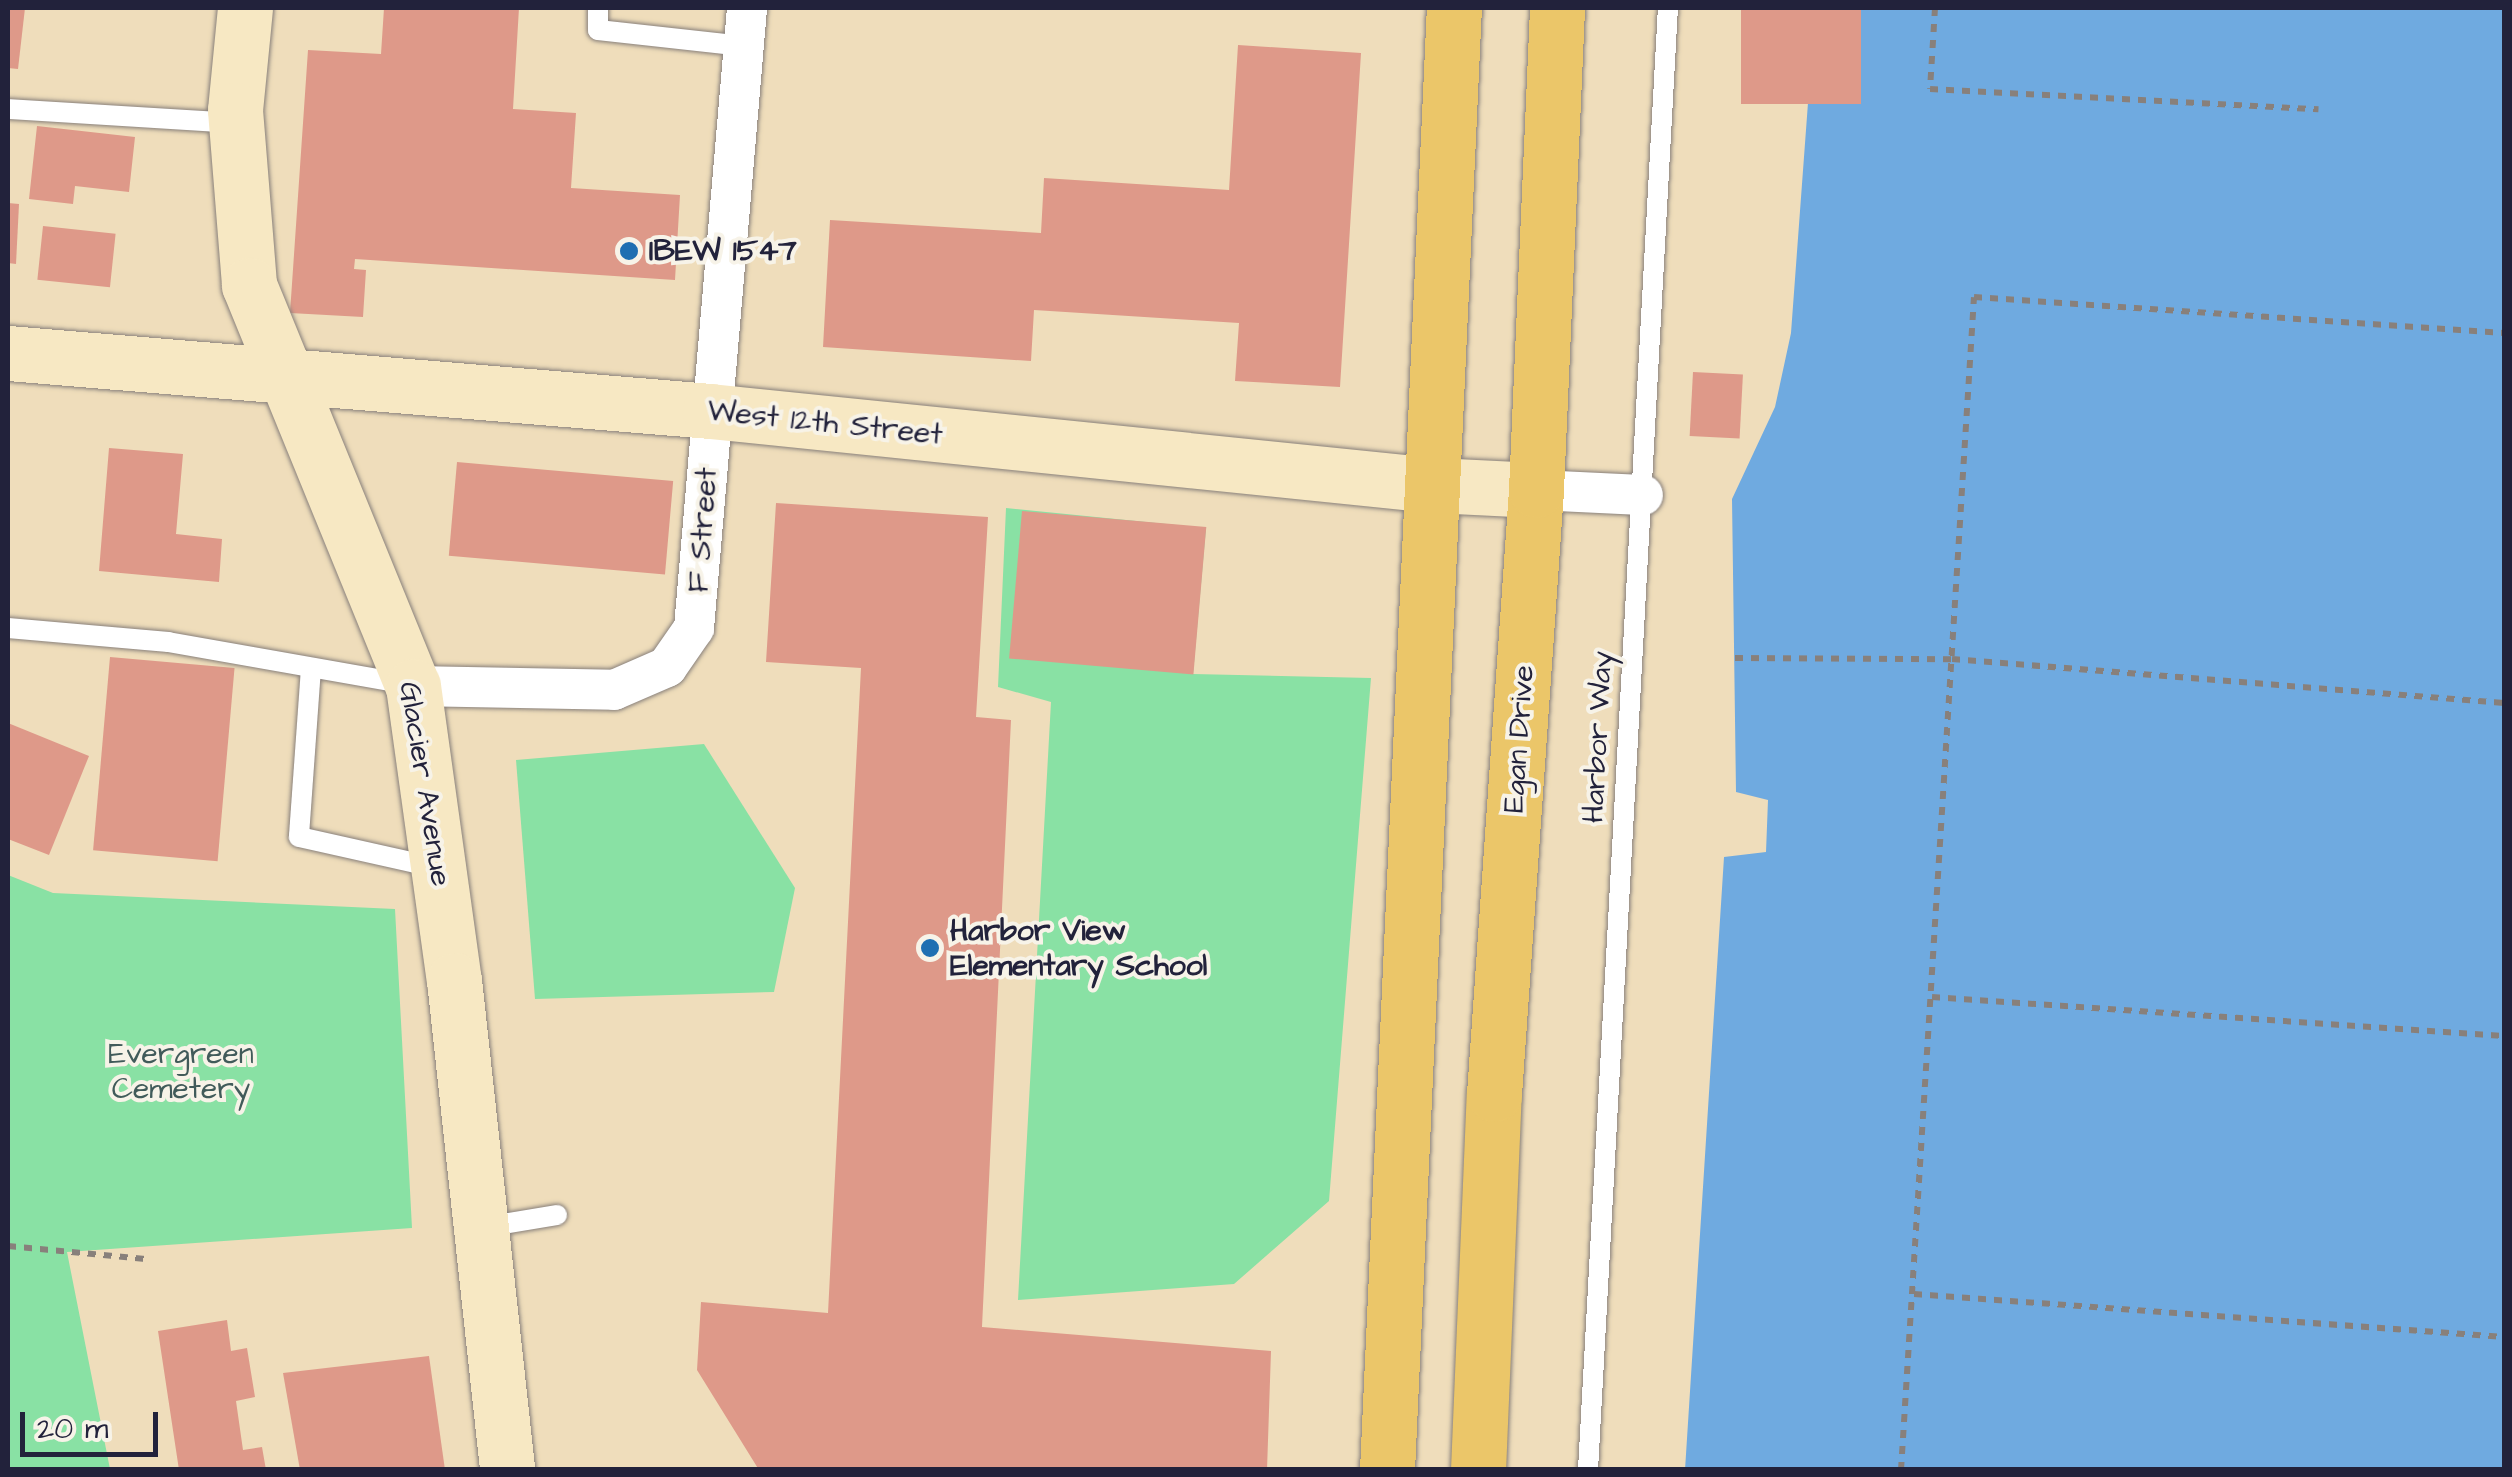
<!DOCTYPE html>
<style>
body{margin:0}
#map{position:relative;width:2512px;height:1477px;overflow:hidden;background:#efddbb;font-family:"Architects Daughter",sans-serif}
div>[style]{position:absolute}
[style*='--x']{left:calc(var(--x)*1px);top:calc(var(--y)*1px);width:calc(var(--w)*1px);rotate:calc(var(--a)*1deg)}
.green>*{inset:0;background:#89e1a4}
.water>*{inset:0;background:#6faae0}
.building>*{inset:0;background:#de9989;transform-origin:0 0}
.path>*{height:6px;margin-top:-3px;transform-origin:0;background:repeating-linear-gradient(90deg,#88807b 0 8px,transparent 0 16px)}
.roads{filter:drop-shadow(0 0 2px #88807b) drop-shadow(0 0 2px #88807b)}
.service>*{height:20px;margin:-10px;padding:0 10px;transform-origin:10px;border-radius:10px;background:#fff}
.minor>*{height:40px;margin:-20px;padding:0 20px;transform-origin:20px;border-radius:20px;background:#fff}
.secondary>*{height:55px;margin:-27.5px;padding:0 27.5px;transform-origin:27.5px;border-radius:27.5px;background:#f7e8c3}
.trunk>*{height:55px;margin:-27.5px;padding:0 27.5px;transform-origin:27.5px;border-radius:27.5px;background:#ebc669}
.dots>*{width:28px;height:28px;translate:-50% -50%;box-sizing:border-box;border:5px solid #f7f3e8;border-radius:50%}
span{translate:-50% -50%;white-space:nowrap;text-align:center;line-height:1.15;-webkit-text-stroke:8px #f7f3e8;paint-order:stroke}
.poi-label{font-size:30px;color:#22223b;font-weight:700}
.left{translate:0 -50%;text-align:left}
.street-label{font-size:30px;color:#22223b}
.park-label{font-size:30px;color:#415b5a}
.frame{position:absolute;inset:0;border:10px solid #22223b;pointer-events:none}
.scale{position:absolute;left:20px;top:1412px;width:138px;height:45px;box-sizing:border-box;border:5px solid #22223b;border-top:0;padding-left:12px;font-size:30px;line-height:35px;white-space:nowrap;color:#22223b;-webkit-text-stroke:8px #f7f3e8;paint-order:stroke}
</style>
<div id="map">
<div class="green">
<div style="clip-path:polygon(1006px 508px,1206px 528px,1193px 674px,1371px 678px,1329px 1201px,1234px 1284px,1018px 1300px,1051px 702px,998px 687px)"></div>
<div style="clip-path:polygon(704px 744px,795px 888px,774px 992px,535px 999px,516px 760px)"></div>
<div style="clip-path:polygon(8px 875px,53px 893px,395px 909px,412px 1228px,67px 1252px,110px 1469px,8px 1469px)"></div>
</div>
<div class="water">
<div style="clip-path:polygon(1815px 8px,2504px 8px,2504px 1469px,1685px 1470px,1724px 857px,1766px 852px,1768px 800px,1736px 792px,1732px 499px,1775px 407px,1791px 333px)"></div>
</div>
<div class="building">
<div style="clip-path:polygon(8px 8px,25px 8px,18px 69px,8px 68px)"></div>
<div style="clip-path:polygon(384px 8px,519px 8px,513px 109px,576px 113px,571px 188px,680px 195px,675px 280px,355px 259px,354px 269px,366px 270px,363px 317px,290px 313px,308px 50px,381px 54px)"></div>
<div style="left:1741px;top:8px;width:120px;height:96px"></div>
<div style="clip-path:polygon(1238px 45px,1361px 53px,1340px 387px,1235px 381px,1239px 323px,1034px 310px,1031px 361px,823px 347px,830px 220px,1041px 233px,1044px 178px,1229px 190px)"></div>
<div style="clip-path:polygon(37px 126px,135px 137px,129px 192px,75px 186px,73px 204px,29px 199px)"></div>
<div style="clip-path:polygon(8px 203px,19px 204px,16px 264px,8px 263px)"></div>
<div style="left:43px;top:226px;width:73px;height:54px;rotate:6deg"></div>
<div style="left:1693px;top:372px;width:50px;height:64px;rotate:3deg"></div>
<div style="clip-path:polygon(109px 448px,183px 454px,176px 534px,222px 539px,219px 582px,99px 571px)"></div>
<div style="left:457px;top:462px;width:217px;height:94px;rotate:5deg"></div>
<div style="clip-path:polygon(776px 503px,988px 517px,976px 717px,1011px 720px,982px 1327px,1271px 1351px,1267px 1470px,759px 1470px,697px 1370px,701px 1302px,828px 1313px,861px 668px,766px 662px)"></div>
<div style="left:1022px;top:511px;width:185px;height:148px;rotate:5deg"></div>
<div style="left:110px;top:657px;width:125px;height:194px;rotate:5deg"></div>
<div style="clip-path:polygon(8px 723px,89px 756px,49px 855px,8px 839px)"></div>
<div style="clip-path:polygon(227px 1320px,231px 1351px,247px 1348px,255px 1397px,236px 1401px,243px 1450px,262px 1447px,266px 1470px,179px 1470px,158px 1331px)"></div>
<div style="clip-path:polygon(429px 1356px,445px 1470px,300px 1470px,283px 1373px)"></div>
</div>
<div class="path">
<div style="--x:1935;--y:8;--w:81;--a:93.5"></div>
<div style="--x:1930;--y:89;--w:389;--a:3"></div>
<div style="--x:1735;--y:658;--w:217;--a:0.3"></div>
<div style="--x:1952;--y:659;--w:554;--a:4.56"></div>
<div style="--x:1932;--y:997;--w:573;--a:3.9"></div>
<div style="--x:8;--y:1246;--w:138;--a:5.4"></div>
<div style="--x:1914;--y:1294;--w:592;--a:4.17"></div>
<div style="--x:1901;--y:1470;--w:1175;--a:-86.44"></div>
<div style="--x:1974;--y:297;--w:531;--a:3.89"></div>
</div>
<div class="roads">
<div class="service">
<div style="--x:598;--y:8;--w:22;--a:90"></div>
<div style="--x:598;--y:30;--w:146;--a:6.3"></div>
<div style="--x:8;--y:109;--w:226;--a:3.5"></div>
<div style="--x:8;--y:628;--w:161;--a:5"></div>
<div style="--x:168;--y:642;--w:242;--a:10"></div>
<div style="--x:311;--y:668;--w:169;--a:94.1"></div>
<div style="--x:299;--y:837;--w:137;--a:12.6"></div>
<div style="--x:485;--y:1227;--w:73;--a:-9.5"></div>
<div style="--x:1588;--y:1470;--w:1464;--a:-86.87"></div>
</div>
<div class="minor">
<div style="--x:1536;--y:490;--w:107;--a:2.7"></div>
<div style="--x:413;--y:686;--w:201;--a:1.1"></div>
<div style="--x:614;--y:690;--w:58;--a:-23.5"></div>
<div style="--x:667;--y:667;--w:47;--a:-55.3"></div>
<div style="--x:694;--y:628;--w:622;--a:-85.11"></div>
</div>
<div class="secondary">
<div style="--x:245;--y:8;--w:102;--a:95.6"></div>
<div style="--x:235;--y:110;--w:176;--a:85.4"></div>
<div style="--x:249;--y:285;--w:433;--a:67.8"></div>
<div style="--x:413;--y:686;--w:297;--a:82.1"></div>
<div style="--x:454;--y:980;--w:493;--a:83.8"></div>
<div style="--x:8;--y:353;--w:704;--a:4.72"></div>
<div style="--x:710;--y:411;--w:728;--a:5.84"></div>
<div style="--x:1434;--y:485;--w:102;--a:2.8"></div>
</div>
<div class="trunk">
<div style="--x:1387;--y:1470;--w:1464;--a:-87.38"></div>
<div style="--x:1478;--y:1470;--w:376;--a:-87.6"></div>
<div style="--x:1494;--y:1094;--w:605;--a:-86.02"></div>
<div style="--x:1536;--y:490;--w:482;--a:-87.5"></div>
</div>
</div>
<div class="dots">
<div style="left:629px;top:251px;background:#1f6fb2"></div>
<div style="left:930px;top:948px;background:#1f6fb2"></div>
</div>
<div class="poi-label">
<span class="left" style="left:649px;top:251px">IBEW 1547</span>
<span class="left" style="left:950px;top:948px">Harbor View<br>Elementary School</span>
</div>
<div class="street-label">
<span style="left:825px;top:423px;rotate:6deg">West 12th Street</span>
<span style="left:703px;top:530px;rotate:-86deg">F Street</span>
<span style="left:1598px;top:737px;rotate:-87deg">Harbor Way</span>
<span style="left:1519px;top:739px;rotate:-86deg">Egan Drive</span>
<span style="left:425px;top:784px;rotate:81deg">Glacier Avenue</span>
</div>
<div class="park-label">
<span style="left:181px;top:1071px">Evergreen<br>Cemetery</span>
</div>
<div class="frame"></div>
<div class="scale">20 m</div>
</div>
